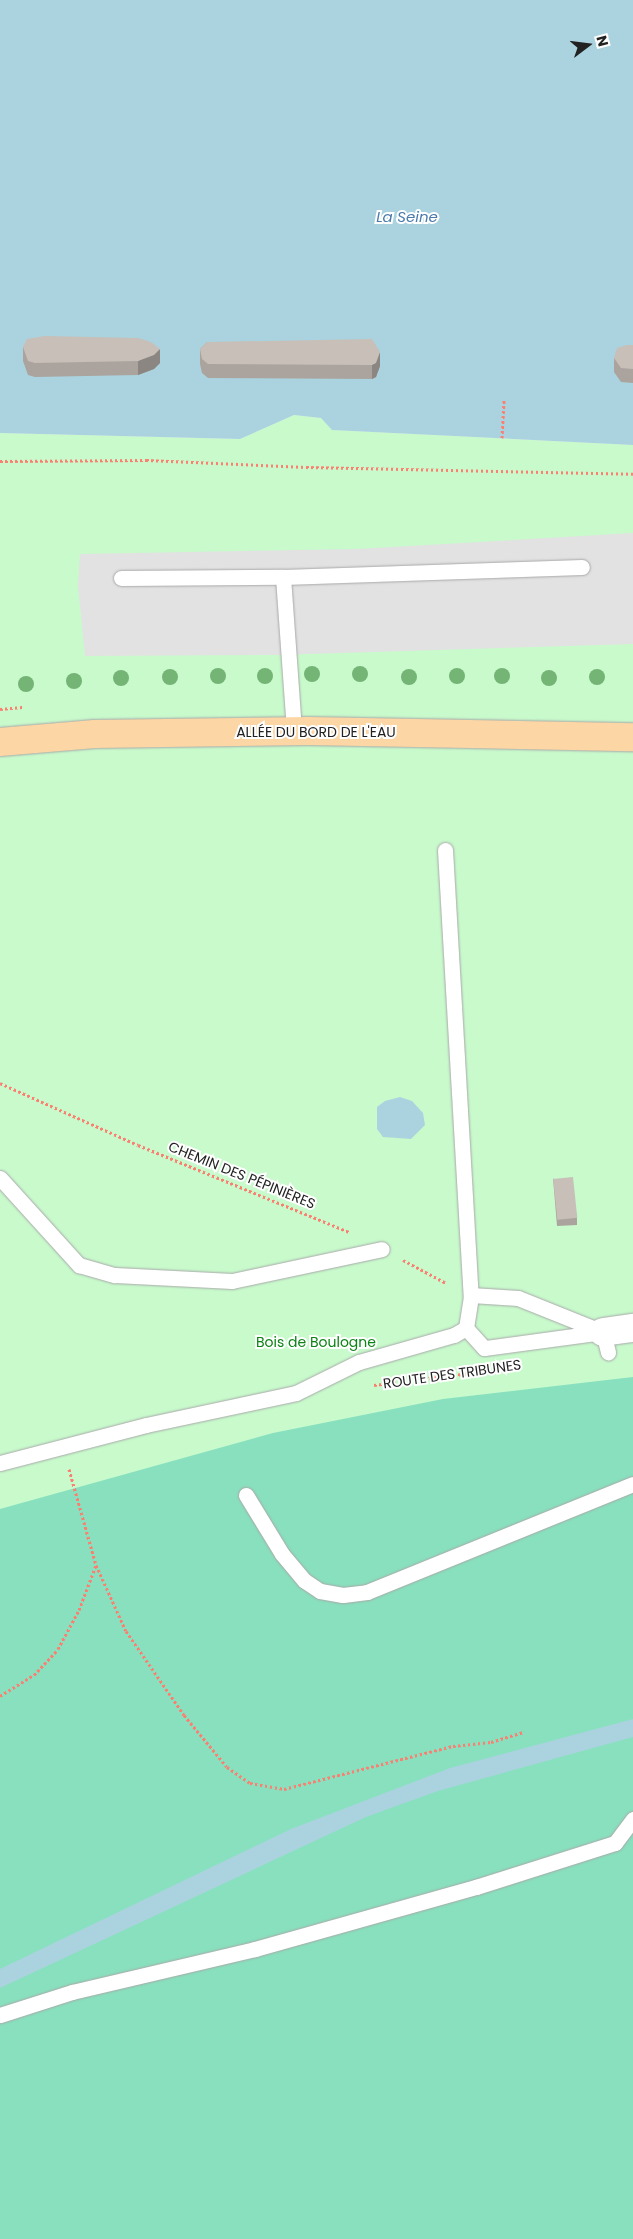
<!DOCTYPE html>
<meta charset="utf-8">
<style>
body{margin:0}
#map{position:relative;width:633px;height:2239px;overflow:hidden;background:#f2efe9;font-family:Poppins,sans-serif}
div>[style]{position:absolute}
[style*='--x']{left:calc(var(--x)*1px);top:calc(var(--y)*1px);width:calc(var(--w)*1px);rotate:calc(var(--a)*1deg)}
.park>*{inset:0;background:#c8facc}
.pitch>*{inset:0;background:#88e0be}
.parking>*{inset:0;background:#e2e2e2}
.water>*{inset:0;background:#aad3df}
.path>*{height:3px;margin-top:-1.5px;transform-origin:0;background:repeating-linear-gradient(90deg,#fa8072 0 2.5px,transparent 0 5px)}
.roads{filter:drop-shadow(0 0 1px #a9a9a9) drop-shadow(0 0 1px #a9a9a9)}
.lane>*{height:15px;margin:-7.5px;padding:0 7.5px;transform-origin:7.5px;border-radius:7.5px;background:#fff}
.street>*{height:28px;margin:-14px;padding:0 14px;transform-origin:14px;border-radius:14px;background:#fff}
.primary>*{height:28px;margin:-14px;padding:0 14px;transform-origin:14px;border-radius:14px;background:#fcd6a4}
.trees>*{width:16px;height:16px;margin:-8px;border-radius:50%;background:#74b475}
.wall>*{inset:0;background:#aba49e}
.shaded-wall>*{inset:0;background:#8b8681}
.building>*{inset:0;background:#c7bfb8;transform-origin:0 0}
span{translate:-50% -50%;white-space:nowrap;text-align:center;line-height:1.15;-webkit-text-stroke:4px #fff;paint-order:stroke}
.street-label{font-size:14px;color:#222}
.park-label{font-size:14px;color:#0c8416}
.water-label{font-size:15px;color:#4a7aab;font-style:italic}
.north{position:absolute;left:563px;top:20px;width:50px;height:50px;-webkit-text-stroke:4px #fff;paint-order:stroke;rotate:75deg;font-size:14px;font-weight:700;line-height:20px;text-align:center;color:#222}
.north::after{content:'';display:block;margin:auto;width:18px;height:22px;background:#222;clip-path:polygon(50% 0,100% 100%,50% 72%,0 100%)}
</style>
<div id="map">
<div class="park">
<div style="clip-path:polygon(294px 415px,321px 418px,333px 430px,633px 445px,633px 2239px,0 2239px,0 433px,240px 439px)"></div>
</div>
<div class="pitch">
<div style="clip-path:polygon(633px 1377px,633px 2239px,0 2239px,0 1509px,273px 1433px,443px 1399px)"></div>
</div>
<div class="parking">
<div style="clip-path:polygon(633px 533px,633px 644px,276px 655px,85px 656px,78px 586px,80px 554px,357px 549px)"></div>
</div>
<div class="water">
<div style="clip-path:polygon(0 0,633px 0,633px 445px,332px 430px,321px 418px,294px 415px,240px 439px,0 433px)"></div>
<div style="clip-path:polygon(400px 1097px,412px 1101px,423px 1113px,425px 1125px,411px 1139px,383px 1137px,377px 1129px,377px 1107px,385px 1101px)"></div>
<div style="clip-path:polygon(633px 1719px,633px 1737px,438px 1791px,366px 1817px,0 1988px,0 1969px,291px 1829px,450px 1768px)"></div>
</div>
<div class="path">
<div style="--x:502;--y:438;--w:38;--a:-87"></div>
<div style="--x:0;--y:461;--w:146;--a:-0.4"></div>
<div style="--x:146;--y:460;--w:160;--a:2.5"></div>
<div style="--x:306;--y:467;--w:327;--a:1.2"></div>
<div style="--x:0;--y:709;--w:25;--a:-5"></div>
<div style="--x:0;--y:1083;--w:151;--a:24.2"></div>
<div style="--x:138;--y:1145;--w:228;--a:22.4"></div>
<div style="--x:403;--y:1260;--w:49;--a:28.1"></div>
<div style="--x:374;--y:1385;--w:106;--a:-7.1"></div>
<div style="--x:69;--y:1469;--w:100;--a:74.3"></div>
<div style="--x:96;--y:1565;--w:72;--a:65.6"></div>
<div style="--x:126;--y:1631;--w:102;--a:55.4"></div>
<div style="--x:184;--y:1715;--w:67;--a:50.4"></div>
<div style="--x:227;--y:1767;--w:28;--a:35"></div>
<div style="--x:250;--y:1783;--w:35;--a:10"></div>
<div style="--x:284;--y:1789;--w:174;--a:-14.3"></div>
<div style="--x:453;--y:1746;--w:38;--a:-6"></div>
<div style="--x:491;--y:1742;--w:34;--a:-17"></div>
<div style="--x:0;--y:1696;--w:40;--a:-32"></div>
<div style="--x:34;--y:1675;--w:35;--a:-47"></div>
<div style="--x:58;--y:1649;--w:44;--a:-61.7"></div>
<div style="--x:79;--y:1610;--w:48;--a:-69.3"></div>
</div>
<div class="roads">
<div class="lane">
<div style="--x:283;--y:577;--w:154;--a:85.9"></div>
<div style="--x:121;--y:578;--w:162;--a:-0.4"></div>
<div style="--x:283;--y:577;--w:299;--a:-1.9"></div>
<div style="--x:445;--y:850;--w:446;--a:86.7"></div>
<div style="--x:0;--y:1178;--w:118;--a:47.8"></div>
<div style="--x:79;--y:1265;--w:37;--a:16"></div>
<div style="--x:115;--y:1275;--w:117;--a:2.9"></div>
<div style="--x:232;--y:1281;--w:153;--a:-12"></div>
<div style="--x:471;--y:1295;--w:47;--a:3.7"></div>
<div style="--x:518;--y:1298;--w:92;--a:21.8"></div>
<div style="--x:603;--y:1332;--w:120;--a:172.3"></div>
<div style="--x:484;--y:1348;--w:27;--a:-132"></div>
<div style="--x:466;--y:1328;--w:33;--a:-81"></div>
<div style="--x:603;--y:1332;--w:21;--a:76"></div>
<div style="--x:0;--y:1463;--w:151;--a:-14.6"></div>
<div style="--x:146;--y:1425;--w:153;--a:-12"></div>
<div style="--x:296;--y:1393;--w:70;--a:-26.2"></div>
<div style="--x:359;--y:1362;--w:99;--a:-15.9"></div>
<div style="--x:454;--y:1335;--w:14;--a:-30"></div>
<div style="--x:246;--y:1495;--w:69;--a:58.6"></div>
<div style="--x:282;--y:1554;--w:35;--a:50"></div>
<div style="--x:305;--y:1581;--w:18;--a:34"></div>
<div style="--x:320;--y:1591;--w:23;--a:10"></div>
<div style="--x:343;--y:1595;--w:24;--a:-7"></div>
<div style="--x:367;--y:1592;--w:287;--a:-22.1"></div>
<div style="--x:0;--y:2015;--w:76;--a:-17.7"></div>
<div style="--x:72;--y:1992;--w:188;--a:-13.2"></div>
<div style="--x:255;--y:1949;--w:230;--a:-15.7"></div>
<div style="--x:476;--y:1887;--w:146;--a:-17.6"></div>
<div style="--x:615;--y:1843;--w:30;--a:-53"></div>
</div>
<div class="street">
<div style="--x:603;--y:1332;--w:30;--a:-8"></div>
</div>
<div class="primary">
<div style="--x:0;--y:742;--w:95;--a:-4.8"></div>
<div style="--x:95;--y:734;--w:213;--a:-0.8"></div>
<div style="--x:308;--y:731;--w:325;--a:1.1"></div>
</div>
</div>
<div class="trees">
<div style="left:312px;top:674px"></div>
<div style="left:360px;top:674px"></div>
<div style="left:218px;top:676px"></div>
<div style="left:265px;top:676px"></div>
<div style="left:457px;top:676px"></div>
<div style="left:502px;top:676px"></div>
<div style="left:170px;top:677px"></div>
<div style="left:409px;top:677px"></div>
<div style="left:597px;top:677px"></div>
<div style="left:121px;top:678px"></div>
<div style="left:549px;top:678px"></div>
<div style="left:74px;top:681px"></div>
<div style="left:26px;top:684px"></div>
</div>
<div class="wall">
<div style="clip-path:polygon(207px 342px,380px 366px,376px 377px,372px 379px,208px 378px,202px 373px,200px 364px,200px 349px)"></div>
<div style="clip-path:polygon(633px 345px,633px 383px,621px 382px,614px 372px,614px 358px)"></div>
<div style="clip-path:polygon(23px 347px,160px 363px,154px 369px,138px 375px,35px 377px,28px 375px,23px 361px)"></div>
<div style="clip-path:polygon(553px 1178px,577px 1218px,577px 1225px,557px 1226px)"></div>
</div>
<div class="shaded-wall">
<div style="clip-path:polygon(160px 349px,160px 363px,154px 369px,138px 375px,138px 361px)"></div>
<div style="clip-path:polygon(380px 352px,380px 366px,376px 377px,372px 379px,372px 365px)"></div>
</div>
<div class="building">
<div style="clip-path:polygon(45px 336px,138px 338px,151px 342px,160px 349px,154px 355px,138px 361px,35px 363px,28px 361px,23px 347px,27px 339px)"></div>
<div style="clip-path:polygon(372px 339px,380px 352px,376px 363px,372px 365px,208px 364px,202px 359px,200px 349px,207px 342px)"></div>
<div style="clip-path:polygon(627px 345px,633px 345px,633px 369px,621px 368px,614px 358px,617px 348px)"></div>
<div style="left:573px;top:1177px;width:41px;height:20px;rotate:84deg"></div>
</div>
<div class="street-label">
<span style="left:316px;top:732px">ALLÉE DU BORD DE L'EAU</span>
<span style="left:242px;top:1175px;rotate:22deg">CHEMIN DES PÉPINIÈRES</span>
<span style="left:452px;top:1374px;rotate:-8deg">ROUTE DES TRIBUNES</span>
</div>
<div class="park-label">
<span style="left:316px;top:1342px">Bois de Boulogne</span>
</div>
<div class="water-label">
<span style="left:407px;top:217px">La Seine</span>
</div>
<div class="north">N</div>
</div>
